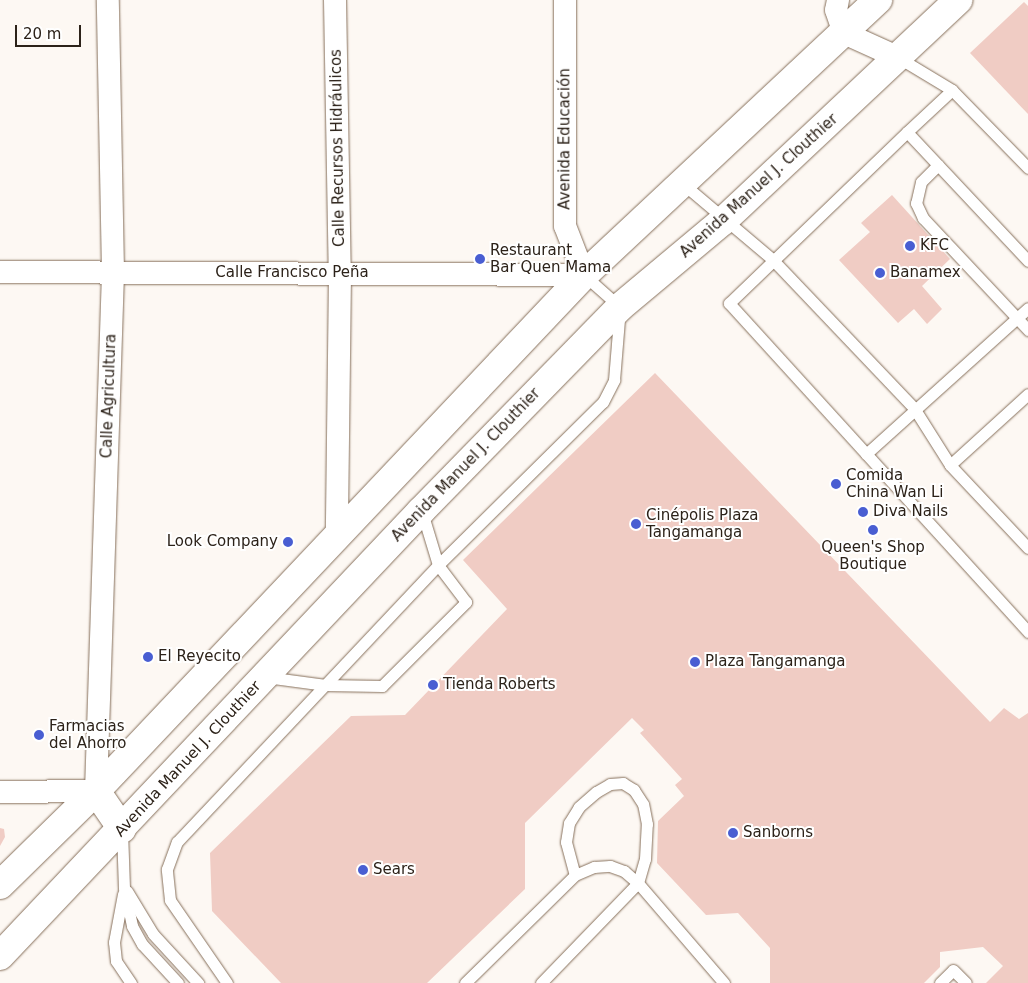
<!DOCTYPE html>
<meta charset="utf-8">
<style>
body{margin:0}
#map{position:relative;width:1028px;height:983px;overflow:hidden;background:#fdf8f3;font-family:"DejaVu Sans",sans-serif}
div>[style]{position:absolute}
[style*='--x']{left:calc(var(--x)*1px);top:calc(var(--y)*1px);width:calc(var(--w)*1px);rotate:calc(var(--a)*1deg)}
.building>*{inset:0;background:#f0ccc4}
.roads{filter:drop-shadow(0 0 1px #87705b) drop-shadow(0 0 1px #87705b)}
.lane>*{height:11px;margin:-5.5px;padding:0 5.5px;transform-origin:5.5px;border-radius:5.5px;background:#fff}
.street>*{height:22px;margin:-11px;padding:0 11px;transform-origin:11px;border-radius:11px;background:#fff}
.secondary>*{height:28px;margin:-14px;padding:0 14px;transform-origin:14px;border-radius:14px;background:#fff}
.dots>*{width:14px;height:14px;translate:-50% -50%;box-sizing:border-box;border:2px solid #fff;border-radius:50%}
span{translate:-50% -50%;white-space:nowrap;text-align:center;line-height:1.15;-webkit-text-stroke:4px #fff;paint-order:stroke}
.street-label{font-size:15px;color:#2c2219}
.poi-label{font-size:15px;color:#2c2219}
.left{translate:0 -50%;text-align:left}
.right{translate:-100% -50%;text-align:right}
.scale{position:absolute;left:15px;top:25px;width:66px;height:22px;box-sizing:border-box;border:2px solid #2c2219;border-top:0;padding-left:6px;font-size:15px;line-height:18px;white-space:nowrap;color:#2c2219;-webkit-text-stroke:4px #fff;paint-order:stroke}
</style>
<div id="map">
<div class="building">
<div style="clip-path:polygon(1024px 2px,1028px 6px,1028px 114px,970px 53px)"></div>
<div style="clip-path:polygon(892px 195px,950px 259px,922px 286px,942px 309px,927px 324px,914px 309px,898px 323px,839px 260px,870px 232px,861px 223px)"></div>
<div style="clip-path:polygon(655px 373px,990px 722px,1004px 708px,1019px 719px,1028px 713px,1028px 983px,986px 983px,1003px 966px,983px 947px,940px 952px,940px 967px,924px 983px,770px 983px,770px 948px,738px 913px,706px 915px,657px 863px,658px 821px,684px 796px,675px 785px,682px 779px,640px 733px,644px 730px,632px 718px,525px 823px,525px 889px,427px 983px,281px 983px,212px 911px,210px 853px,351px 716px,405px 715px,507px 609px,463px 560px)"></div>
<div style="clip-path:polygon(0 828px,4px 829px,5px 837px,0 846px)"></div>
</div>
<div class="roads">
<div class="lane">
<div style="--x:899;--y:58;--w:62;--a:31.1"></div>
<div style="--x:952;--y:90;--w:109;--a:45.7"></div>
<div style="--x:952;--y:90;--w:62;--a:137"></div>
<div style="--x:907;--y:132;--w:177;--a:46.8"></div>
<div style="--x:907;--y:132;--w:247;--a:136.1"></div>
<div style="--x:729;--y:303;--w:445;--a:47.7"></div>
<div style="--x:938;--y:165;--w:24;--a:135"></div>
<div style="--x:921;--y:182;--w:22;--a:103"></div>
<div style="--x:916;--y:203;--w:17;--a:65"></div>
<div style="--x:923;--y:218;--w:154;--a:46.8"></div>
<div style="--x:682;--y:183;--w:118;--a:40.2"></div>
<div style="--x:772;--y:259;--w:206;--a:46.4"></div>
<div style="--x:914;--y:408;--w:67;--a:57.7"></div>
<div style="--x:950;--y:465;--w:105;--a:-42.3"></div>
<div style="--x:866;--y:454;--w:218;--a:-42"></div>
<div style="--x:950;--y:465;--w:114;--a:46.8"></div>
<div style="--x:266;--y:677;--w:60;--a:7.7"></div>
<div style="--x:325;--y:685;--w:57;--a:1"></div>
<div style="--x:382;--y:686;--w:119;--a:-45"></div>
<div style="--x:466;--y:602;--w:46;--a:-127.1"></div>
<div style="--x:438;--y:565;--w:55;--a:-106.8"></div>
<div style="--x:122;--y:831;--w:57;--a:88"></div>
<div style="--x:124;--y:888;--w:39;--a:78"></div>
<div style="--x:132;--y:926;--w:21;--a:61"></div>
<div style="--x:142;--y:944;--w:53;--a:47.3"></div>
<div style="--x:127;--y:891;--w:50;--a:58.8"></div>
<div style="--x:153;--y:934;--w:67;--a:47.4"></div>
<div style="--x:123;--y:894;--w:49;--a:100.6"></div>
<div style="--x:114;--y:942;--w:19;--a:84"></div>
<div style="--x:116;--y:961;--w:27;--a:56"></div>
<div style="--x:227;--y:983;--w:101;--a:-124.5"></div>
<div style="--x:170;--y:900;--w:31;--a:-96"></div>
<div style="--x:167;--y:869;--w:29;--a:-70"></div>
<div style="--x:177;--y:842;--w:381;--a:-46.7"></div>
<div style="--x:438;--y:565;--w:232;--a:-44.7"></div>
<div style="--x:603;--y:402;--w:25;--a:-63"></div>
<div style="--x:614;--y:380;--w:73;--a:-85.3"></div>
<div style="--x:620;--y:307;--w:48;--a:-138.4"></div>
<div style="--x:465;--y:983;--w:154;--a:-44.5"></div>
<div style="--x:575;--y:875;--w:21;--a:-23"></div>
<div style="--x:594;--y:867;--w:16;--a:-4"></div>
<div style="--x:610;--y:866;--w:15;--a:20"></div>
<div style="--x:624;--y:871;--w:18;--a:41"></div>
<div style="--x:638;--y:883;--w:132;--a:49.3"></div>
<div style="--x:541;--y:983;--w:139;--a:-45.9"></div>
<div style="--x:638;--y:883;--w:25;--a:-74"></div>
<div style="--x:645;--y:859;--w:35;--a:-87"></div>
<div style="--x:647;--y:824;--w:20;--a:-101"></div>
<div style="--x:643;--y:804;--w:17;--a:-123"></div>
<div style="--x:634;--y:790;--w:13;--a:-148"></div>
<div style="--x:623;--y:783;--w:13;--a:176"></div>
<div style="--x:610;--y:784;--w:16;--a:150"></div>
<div style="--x:596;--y:792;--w:23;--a:139"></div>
<div style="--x:579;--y:807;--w:19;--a:122"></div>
<div style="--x:569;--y:823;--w:19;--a:99"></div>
<div style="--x:566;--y:842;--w:34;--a:75"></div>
<div style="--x:940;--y:983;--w:18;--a:-45"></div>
<div style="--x:953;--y:970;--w:18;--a:45"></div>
</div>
<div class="street">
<div style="--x:335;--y:0;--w:274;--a:89"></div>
<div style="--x:340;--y:274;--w:261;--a:90.7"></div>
<div style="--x:838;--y:0;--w:10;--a:101"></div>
<div style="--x:836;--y:10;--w:24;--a:71"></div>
<div style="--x:844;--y:33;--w:60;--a:24.4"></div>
<div style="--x:0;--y:272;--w:584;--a:0.29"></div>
<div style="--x:584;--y:275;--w:53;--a:-111.2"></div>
<div style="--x:565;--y:226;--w:226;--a:-90"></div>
<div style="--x:0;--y:792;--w:96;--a:-0.6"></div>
<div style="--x:96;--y:791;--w:519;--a:-88.12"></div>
<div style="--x:113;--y:272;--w:272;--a:-91.1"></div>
</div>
<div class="secondary">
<div style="--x:96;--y:791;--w:46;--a:55.6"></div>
<div style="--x:0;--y:885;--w:134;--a:-44.4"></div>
<div style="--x:96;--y:791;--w:710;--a:-46.6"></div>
<div style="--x:584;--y:275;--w:403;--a:-43.1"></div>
<div style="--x:0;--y:956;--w:613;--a:-46.59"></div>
<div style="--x:421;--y:511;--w:285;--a:-45.7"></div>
<div style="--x:620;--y:307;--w:134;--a:-39.9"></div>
<div style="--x:723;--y:221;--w:323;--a:-43.2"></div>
</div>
</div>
<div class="dots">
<div style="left:910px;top:246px;background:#495ed2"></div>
<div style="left:480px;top:259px;background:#495ed2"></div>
<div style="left:880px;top:273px;background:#495ed2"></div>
<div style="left:836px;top:484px;background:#495ed2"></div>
<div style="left:863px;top:512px;background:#495ed2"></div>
<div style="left:636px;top:524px;background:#495ed2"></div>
<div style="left:873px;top:530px;background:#495ed2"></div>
<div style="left:288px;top:542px;background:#495ed2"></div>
<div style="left:148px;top:657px;background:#495ed2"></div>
<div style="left:695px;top:662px;background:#495ed2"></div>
<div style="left:433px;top:685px;background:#495ed2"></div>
<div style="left:39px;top:735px;background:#495ed2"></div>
<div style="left:733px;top:833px;background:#495ed2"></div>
<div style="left:363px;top:870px;background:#495ed2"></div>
</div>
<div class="street-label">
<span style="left:565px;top:139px;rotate:-90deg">Avenida Educación</span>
<span style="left:338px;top:148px;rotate:-91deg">Calle Recursos Hidráulicos</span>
<span style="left:759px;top:186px;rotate:-42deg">Avenida Manuel J. Clouthier</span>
<span style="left:292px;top:273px">Calle Francisco Peña</span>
<span style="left:109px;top:396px;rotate:-88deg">Calle Agricultura</span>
<span style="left:466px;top:465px;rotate:-46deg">Avenida Manuel J. Clouthier</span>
<span style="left:188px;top:759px;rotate:-47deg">Avenida Manuel J. Clouthier</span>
</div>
<div class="poi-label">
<span class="left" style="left:920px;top:246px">KFC</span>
<span class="left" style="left:490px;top:259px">Restaurant<br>Bar Quen Mama</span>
<span class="left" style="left:890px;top:273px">Banamex</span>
<span class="left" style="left:846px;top:484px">Comida<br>China Wan Li</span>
<span class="left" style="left:873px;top:512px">Diva Nails</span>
<span class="left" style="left:646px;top:524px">Cinépolis Plaza<br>Tangamanga</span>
<span class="right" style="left:278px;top:542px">Look Company</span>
<span style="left:873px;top:556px">Queen's Shop<br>Boutique</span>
<span class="left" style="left:158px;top:657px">El Reyecito</span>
<span class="left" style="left:705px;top:662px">Plaza Tangamanga</span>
<span class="left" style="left:443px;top:685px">Tienda Roberts</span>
<span class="left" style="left:49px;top:735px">Farmacias<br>del Ahorro</span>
<span class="left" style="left:743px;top:833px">Sanborns</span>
<span class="left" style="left:373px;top:870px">Sears</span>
</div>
<div class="scale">20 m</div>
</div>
